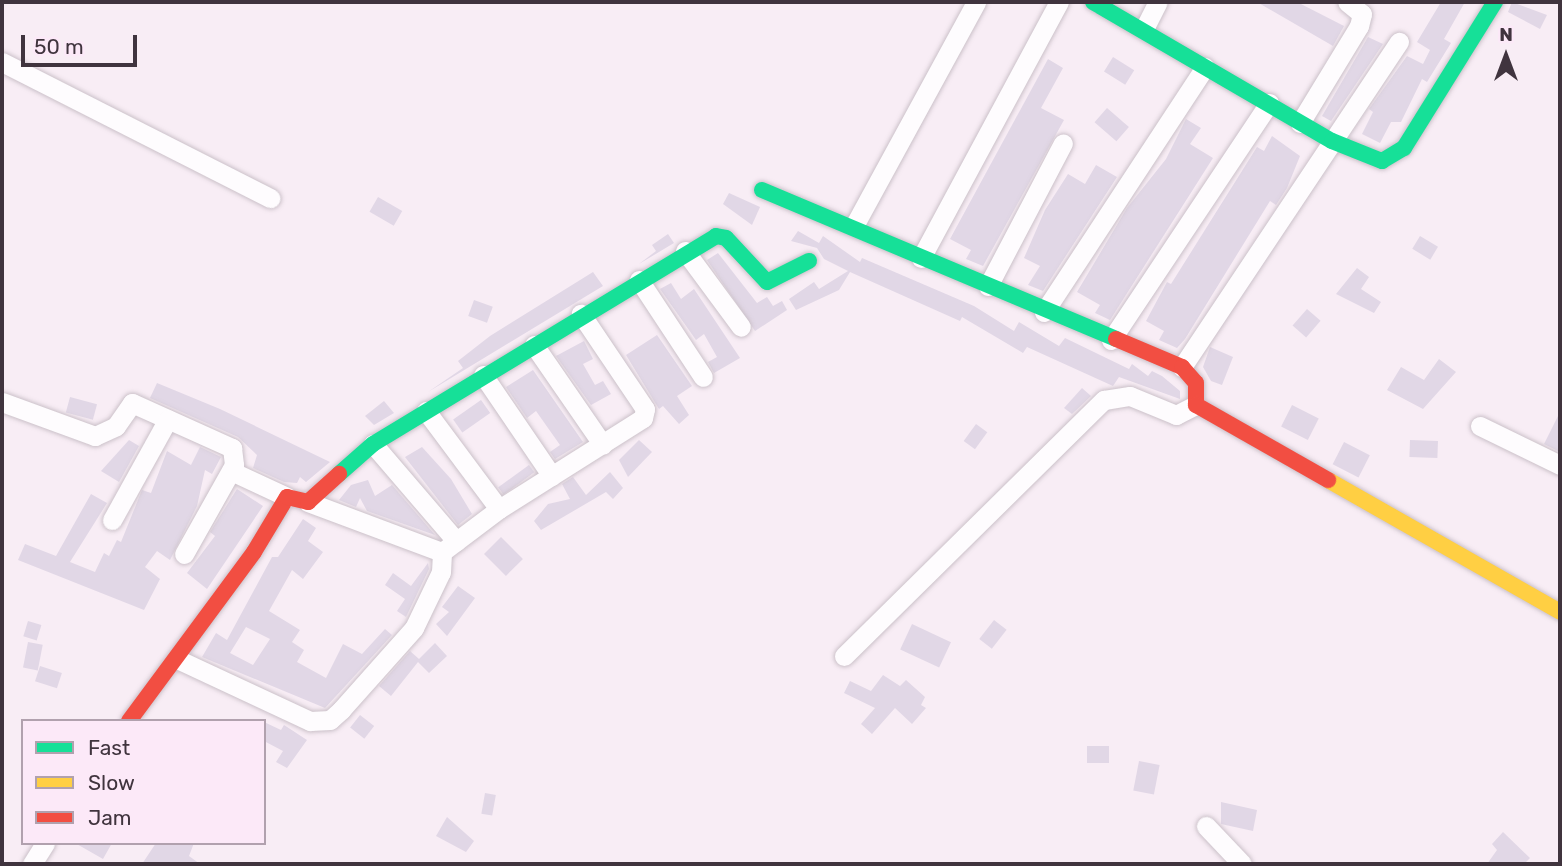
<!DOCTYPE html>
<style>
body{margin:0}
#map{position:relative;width:1562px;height:866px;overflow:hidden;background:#f8edf5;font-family:Rubik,sans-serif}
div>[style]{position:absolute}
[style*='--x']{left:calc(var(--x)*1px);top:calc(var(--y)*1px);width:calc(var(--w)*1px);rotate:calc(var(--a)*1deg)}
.building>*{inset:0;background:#e1d7e6;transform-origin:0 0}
.roads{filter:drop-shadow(0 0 2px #cbc1c9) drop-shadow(0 0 2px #cbc1c9)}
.street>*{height:19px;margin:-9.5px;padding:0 9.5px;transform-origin:9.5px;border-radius:9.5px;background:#fefcfe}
.fast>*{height:16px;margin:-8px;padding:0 8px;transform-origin:8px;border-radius:8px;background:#16e098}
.slow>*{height:16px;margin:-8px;padding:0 8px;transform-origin:8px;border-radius:8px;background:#ffcf43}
.jam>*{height:16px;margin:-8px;padding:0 8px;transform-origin:8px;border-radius:8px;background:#f24e42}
span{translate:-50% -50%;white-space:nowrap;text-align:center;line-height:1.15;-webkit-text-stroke:6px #fce9f8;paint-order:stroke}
.frame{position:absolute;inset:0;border:4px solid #40343e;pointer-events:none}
.legend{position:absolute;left:21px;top:719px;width:245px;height:126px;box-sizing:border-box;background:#fce9f8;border:2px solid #b1a1ae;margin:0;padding:9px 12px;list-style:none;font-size:21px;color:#40343e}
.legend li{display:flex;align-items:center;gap:14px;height:35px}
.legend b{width:35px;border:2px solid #b1a1ae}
.north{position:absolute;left:1471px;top:21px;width:70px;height:70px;-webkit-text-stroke:5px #fce9f8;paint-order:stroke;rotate:0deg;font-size:19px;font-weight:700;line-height:28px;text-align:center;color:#40343e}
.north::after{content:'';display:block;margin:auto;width:24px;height:32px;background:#40343e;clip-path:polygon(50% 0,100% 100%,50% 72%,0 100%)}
.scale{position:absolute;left:21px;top:35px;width:116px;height:32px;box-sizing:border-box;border:4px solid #40343e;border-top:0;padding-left:9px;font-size:21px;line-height:24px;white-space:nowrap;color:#40343e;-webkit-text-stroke:5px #fce9f8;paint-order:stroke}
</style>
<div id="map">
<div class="building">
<div style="clip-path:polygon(1257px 2px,1297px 2px,1344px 26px,1333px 46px)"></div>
<div style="clip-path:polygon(1441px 2px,1465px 2px,1444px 39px,1451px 43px,1427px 82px,1422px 79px,1401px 122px,1391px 122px,1380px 143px,1362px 134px,1373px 112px,1369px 109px,1407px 56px,1423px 64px,1430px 50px,1417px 42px)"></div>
<div style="clip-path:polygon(1512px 2px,1547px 15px,1540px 29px,1508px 12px)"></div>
<div style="clip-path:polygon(1368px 37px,1383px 44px,1331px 121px,1322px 116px)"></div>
<div style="left:1113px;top:57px;width:25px;height:17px;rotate:32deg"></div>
<div style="clip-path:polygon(1048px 59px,1063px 68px,1041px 108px,1064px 120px,983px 266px,966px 259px,971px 250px,950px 239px)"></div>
<div style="left:1107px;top:108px;width:29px;height:19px;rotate:41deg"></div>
<div style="clip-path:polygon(1186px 119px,1201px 128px,1190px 144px,1213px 158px,1110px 320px,1095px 313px,1100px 305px,1077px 292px,1127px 208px,1166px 159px)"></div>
<div style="clip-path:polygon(1272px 136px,1300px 156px,1287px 188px,1276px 205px,1270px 201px,1185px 339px,1177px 348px,1159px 340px,1164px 331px,1146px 321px,1167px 282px,1171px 284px,1257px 147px,1264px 151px)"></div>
<div style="clip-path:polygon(1096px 165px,1117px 177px,1043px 291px,1028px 285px,1040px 266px,1024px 258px,1045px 210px,1068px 174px,1085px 184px)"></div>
<div style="clip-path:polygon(729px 193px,760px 207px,752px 225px,723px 204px)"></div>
<div style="left:378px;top:197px;width:28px;height:17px;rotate:30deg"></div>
<div style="clip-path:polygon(798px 231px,819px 243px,823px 236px,860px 262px,862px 258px,974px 306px,1014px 331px,1019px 322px,1059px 346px,1065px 338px,1129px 369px,1132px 364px,1148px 376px,1152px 371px,1162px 376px,1180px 391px,1180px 399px,1119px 377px,1113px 386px,1027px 347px,1023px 353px,962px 317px,960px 321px,850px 272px,839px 290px,796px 310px,789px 299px,814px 282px,819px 289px,848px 271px,824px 259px,817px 248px,791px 241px)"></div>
<div style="clip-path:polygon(668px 234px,674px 243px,639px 264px,656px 251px,652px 245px)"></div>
<div style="left:1420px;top:236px;width:21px;height:15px;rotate:31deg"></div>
<div style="clip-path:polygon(718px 253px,757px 303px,767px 297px,773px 306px,782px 301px,787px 310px,755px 331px,707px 260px)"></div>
<div style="clip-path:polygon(1357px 268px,1369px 277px,1361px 289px,1381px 302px,1374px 313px,1336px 294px)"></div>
<div style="clip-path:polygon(593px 272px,603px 286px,428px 392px,463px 368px,458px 361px,490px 336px)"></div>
<div style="clip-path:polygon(671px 283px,681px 299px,694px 289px,740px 358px,714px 373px,708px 362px,717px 357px,704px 334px,696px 340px,660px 289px)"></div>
<div style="left:474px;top:300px;width:20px;height:17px;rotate:20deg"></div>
<div style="left:1307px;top:309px;width:18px;height:22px;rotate:41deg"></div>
<div style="clip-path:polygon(657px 335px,692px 386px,677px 396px,689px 415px,679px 424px,663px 406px,659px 409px,626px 355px)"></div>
<div style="clip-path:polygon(584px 341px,593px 359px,583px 364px,595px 385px,603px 381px,611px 394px,591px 405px,556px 356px)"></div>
<div style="clip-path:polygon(1210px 347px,1233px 357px,1222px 385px,1211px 381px,1203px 367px)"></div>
<div style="clip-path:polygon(1439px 359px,1456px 372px,1423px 409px,1387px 390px,1401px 367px,1424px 380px)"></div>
<div style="clip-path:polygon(533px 370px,583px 442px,555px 459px,550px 452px,560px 445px,536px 411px,527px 418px,506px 387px)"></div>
<div style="clip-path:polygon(157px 383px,220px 409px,330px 462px,306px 482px,300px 477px,297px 483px,284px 482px,253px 468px,257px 455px,238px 437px,150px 398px)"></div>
<div style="clip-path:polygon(1082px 388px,1091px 396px,1072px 414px,1064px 408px)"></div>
<div style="left:70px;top:397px;width:28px;height:16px;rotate:15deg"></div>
<div style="left:481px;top:400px;width:16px;height:34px;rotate:55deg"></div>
<div style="clip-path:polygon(384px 401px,394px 413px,374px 425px,365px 416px)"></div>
<div style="left:1292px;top:405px;width:30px;height:24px;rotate:27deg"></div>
<div style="clip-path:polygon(1560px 412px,1560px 452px,1544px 444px)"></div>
<div style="left:976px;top:424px;width:14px;height:21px;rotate:36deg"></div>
<div style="clip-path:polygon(129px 440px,139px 446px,119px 482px,101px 471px)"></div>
<div style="clip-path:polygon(639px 440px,652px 452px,628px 477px,619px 460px)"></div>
<div style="left:1410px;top:440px;width:28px;height:17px;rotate:2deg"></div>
<div style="left:1344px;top:442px;width:29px;height:25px;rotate:27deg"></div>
<div style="clip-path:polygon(200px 447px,221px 457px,212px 474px,205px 470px,197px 506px,170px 560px,157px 551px,145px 567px,160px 579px,144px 610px,18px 560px,25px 544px,56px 556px,91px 494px,107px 503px,70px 562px,95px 572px,104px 553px,109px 556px,117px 540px,121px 542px,142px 490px,151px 493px,167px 451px,191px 465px)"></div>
<div style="clip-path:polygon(422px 447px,451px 479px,472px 514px,458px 525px,405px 457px)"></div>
<div style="left:529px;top:465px;width:9px;height:38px;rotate:54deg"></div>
<div style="clip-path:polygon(610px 472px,623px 488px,613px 499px,606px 492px,541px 530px,534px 521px,548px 504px,570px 499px,562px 484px,573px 477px,586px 495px)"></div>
<div style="clip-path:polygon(368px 480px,375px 496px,392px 485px,435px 535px,367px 511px,360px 498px,356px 507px,339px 500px,351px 485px)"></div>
<div style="clip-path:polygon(237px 489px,263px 506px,207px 589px,187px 573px,215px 536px,210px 532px)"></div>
<div style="clip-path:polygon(evenodd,303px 519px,316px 528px,308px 541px,323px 552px,303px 579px,292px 570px,269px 611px,300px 630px,292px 642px,304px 650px,297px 662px,326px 678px,343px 644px,362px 654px,385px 629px,392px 635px,325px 708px,202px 657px,216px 633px,227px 640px,272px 557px,278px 557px,303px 519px,246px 627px,270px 639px,253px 665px,230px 653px,246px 627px)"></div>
<div style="left:501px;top:537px;width:31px;height:24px;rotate:45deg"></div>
<div style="clip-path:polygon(428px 563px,429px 569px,406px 617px,397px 611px,405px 599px,385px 585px,393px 573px,411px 586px)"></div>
<div style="clip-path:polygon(458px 586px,475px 598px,447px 636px,436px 624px,449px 612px,442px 607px)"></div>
<div style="left:994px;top:620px;width:16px;height:24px;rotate:38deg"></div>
<div style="left:28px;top:621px;width:14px;height:16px;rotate:17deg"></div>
<div style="left:912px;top:624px;width:43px;height:28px;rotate:25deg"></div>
<div style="left:28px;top:642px;width:15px;height:26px;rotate:11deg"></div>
<div style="clip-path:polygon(435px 643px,447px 656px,429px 673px,418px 662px,391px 696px,379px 686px,410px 651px,419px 659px)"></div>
<div style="left:40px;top:666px;width:23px;height:16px;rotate:18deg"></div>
<div style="clip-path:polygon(883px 675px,900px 686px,906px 680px,925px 697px,921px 705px,926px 708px,912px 724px,895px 708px,872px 734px,861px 724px,875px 708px,844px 693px,850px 681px,871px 691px)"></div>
<div style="left:360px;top:715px;width:18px;height:16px;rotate:38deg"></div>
<div style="clip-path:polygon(264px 722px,281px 730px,284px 725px,307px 740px,287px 768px,276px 762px,283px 751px,264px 741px)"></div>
<div style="left:1087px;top:746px;width:22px;height:17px"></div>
<div style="left:1139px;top:761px;width:21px;height:30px;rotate:11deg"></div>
<div style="left:485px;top:793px;width:11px;height:21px;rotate:10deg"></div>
<div style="clip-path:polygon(1221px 802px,1257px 810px,1253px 831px,1221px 824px)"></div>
<div style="clip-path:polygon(447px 817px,474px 841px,466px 852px,436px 836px)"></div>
<div style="clip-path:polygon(1503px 832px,1530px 858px,1524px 864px,1487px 864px,1497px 850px,1492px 844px)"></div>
<div style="clip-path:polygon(75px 843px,112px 843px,103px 859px)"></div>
<div style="clip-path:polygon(156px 843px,194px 843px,189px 856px,200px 864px,142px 864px)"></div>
</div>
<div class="roads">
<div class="street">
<div style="--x:1144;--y:29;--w:30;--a:-63"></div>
<div style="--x:2;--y:62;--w:301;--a:26.9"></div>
<div style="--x:1300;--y:123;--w:114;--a:-58.7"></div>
<div style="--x:1359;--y:26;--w:12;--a:-76"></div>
<div style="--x:1362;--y:14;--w:19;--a:-141"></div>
<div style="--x:854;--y:226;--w:255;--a:-61.4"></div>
<div style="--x:685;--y:251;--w:94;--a:53.6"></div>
<div style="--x:921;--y:258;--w:291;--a:-61.7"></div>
<div style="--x:639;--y:280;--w:116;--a:56.6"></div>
<div style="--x:988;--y:286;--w:161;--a:-62.3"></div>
<div style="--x:1044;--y:312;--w:293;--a:-56.7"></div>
<div style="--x:1111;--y:340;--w:285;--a:-56.3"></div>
<div style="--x:534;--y:345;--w:121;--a:55.4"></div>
<div style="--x:1182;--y:367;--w:391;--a:-56.3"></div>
<div style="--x:483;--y:375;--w:122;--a:55.7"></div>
<div style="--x:2;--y:402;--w:99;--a:20.1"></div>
<div style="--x:95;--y:436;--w:23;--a:-25"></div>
<div style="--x:116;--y:426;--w:28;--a:-55"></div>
<div style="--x:132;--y:403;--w:110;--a:24.2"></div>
<div style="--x:232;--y:448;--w:17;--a:83"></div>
<div style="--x:234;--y:465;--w:102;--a:119.3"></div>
<div style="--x:426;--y:411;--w:122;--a:53.3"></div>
<div style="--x:1480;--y:426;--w:89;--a:26"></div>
<div style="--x:373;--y:444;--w:128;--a:49.4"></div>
<div style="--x:231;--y:471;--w:62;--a:24.9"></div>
<div style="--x:308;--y:502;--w:143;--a:20.5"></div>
<div style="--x:112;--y:520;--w:115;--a:-61"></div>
<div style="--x:844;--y:656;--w:365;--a:-44.6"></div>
<div style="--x:1104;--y:400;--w:26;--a:-9"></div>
<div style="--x:1130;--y:396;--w:50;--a:22.4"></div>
<div style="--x:1176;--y:415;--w:22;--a:-27"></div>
<div style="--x:177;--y:659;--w:147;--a:25"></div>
<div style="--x:310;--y:721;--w:20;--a:-3"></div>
<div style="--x:330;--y:720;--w:15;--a:-42"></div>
<div style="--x:341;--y:710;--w:110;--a:-48.3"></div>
<div style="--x:414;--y:628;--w:62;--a:-64.3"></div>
<div style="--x:441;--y:572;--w:20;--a:-87"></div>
<div style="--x:442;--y:552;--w:71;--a:-37"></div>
<div style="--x:499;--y:509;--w:170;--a:-32.3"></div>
<div style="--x:643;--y:418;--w:9;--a:-77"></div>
<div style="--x:645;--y:409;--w:115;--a:-124"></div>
<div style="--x:1206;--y:826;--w:52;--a:46.5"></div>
<div style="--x:32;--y:864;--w:25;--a:-58"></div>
</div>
<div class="fast">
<div style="--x:1093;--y:2;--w:276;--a:30.2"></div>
<div style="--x:1332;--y:141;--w:54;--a:21.8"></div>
<div style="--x:1382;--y:161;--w:26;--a:-31"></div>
<div style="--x:1404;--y:148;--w:172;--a:-58.1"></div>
<div style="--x:762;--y:190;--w:384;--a:22.8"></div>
<div style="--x:339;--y:474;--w:45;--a:-41.4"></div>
<div style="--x:373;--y:444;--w:401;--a:-31.2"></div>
<div style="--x:716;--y:236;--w:10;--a:11"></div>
<div style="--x:726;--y:238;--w:60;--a:47"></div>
<div style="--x:767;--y:282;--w:47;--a:-26.6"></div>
</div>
<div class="slow">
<div style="--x:1328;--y:480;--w:267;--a:29.6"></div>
</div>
<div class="jam">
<div style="--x:1116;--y:339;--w:72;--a:23"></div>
<div style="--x:1182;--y:367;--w:21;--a:49"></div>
<div style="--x:1196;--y:383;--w:22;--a:90"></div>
<div style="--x:1196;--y:405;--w:152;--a:29.6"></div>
<div style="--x:129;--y:721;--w:210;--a:-53.5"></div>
<div style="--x:254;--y:552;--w:64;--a:-59"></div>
<div style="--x:287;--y:497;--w:22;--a:13"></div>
<div style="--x:308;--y:502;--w:42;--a:-42.1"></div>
</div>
</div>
<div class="frame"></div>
<ul class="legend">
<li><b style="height:9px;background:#16e098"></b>Fast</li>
<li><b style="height:9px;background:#ffcf43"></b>Slow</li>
<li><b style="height:9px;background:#f24e42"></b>Jam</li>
</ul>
<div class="north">N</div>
<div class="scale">50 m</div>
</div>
